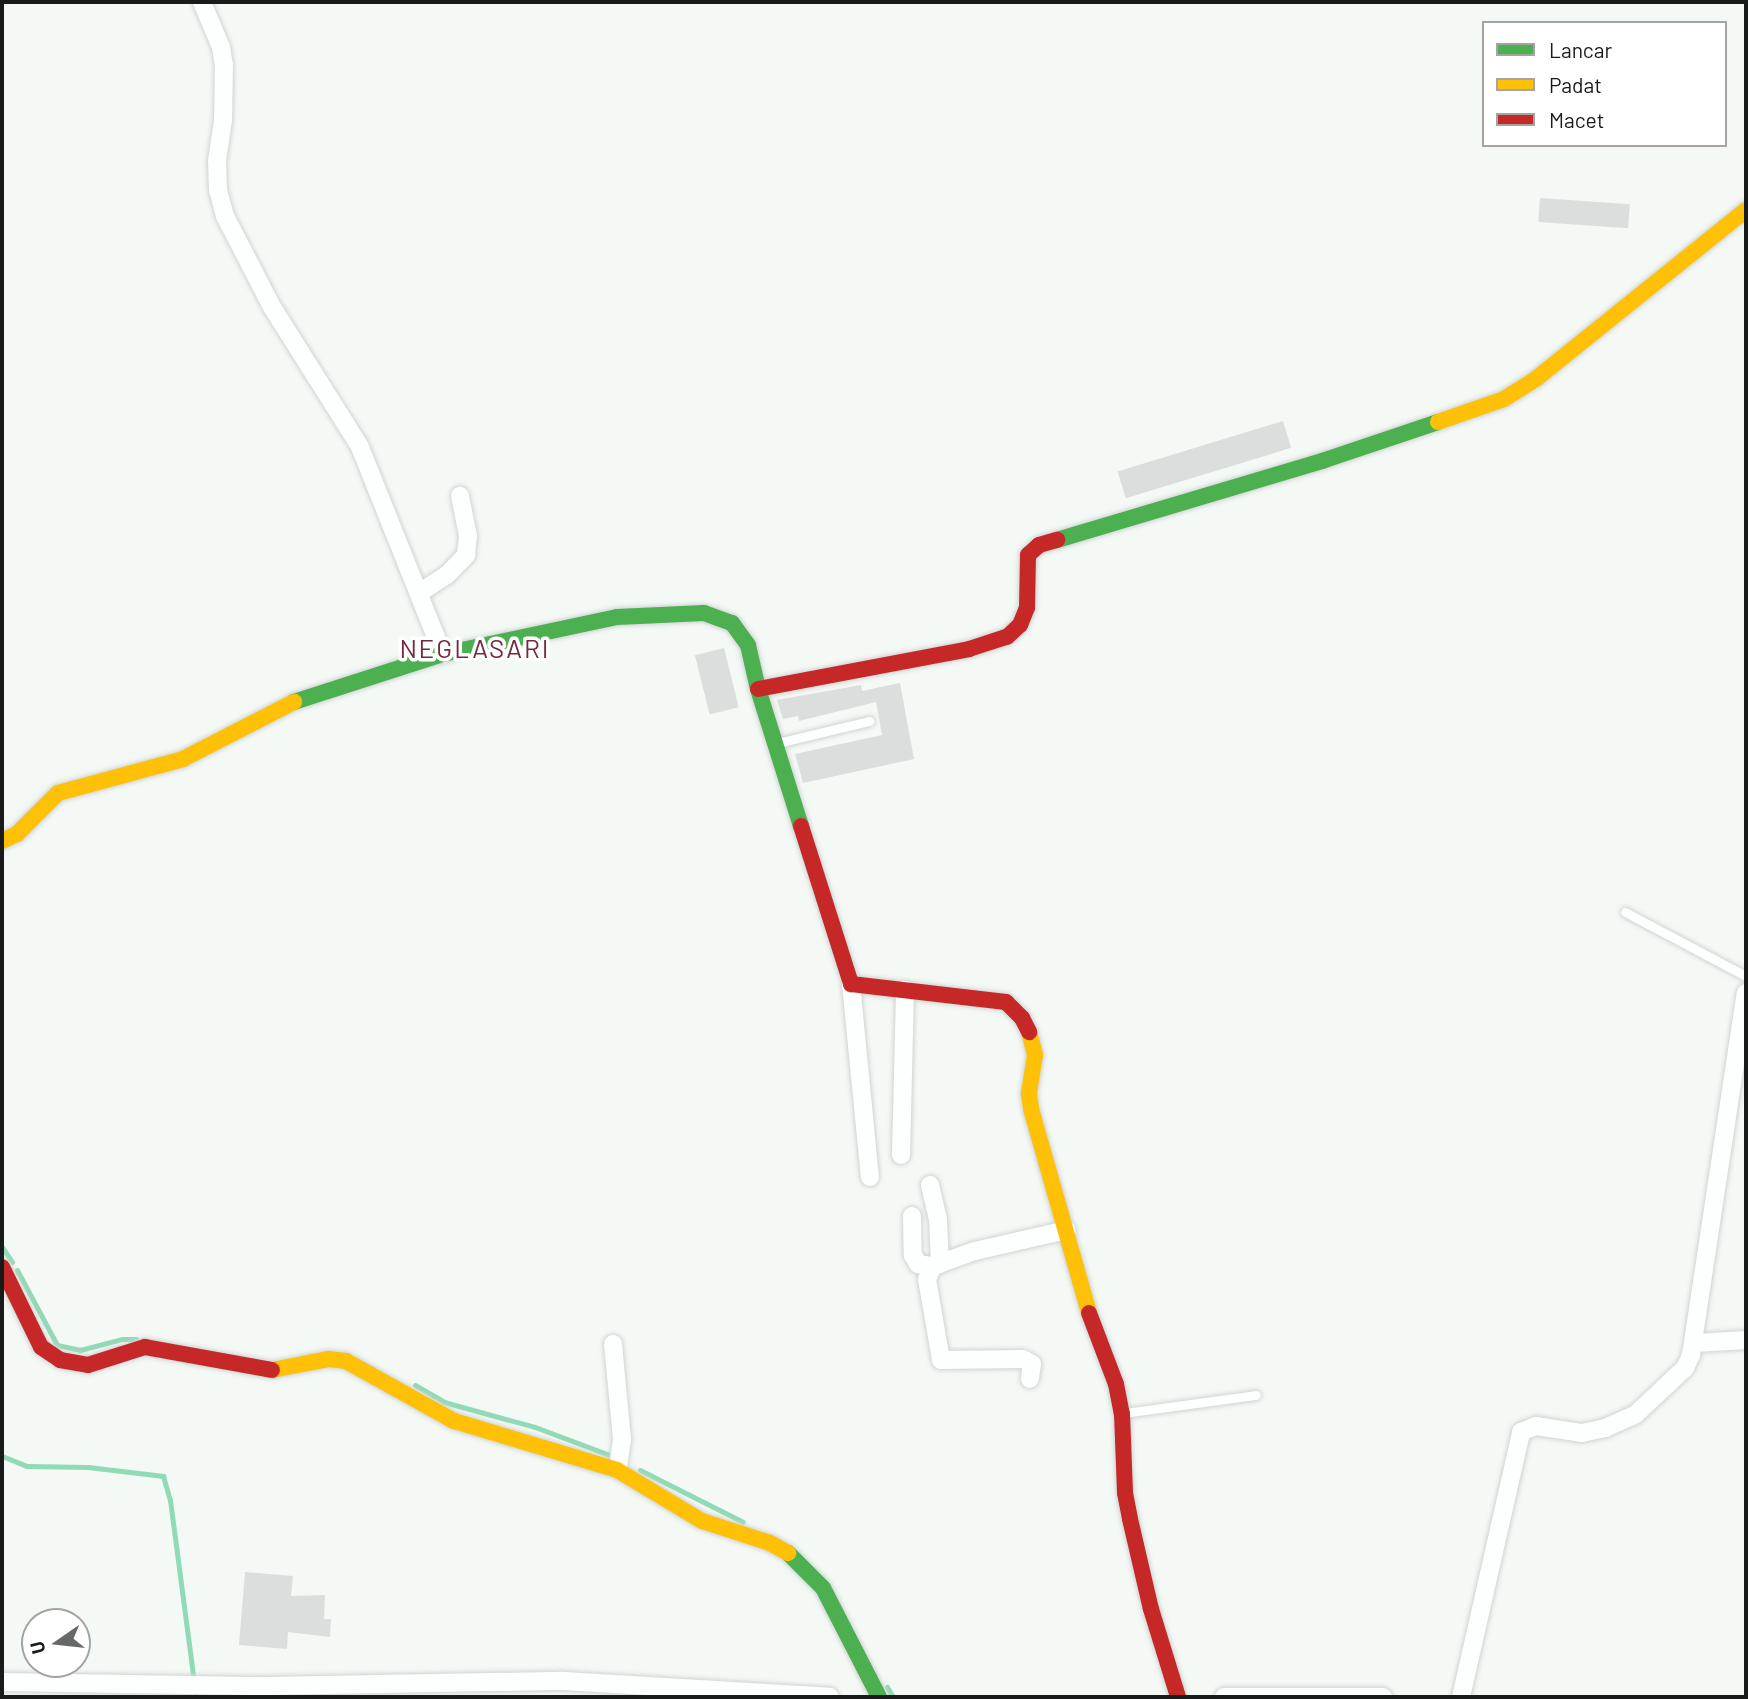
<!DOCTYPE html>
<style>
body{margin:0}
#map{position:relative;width:1748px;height:1699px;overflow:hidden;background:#f4f9f6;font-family:Barlow,sans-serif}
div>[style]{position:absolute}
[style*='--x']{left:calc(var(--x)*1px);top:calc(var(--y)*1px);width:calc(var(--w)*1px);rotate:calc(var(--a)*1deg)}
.stream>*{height:5px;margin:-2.5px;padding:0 2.5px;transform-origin:2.5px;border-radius:2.5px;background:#91dab6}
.building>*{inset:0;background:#dbdedc;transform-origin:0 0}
.roads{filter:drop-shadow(0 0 2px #d0d4d2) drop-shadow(0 0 2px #d0d4d2)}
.lane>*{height:9px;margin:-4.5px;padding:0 4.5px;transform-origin:4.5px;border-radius:4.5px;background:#fdfefe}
.street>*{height:18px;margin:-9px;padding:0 9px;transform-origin:9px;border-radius:9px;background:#fdfefe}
.fast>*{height:16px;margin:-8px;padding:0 8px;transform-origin:8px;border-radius:8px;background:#4caf50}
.slow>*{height:16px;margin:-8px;padding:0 8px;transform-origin:8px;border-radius:8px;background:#ffc107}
.jam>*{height:16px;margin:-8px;padding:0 8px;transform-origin:8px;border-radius:8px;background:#c62828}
span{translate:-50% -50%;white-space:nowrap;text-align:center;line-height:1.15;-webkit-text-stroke:7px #fff;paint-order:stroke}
.quarter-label{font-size:26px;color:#722b3a;letter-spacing:2px}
.frame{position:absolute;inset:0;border:4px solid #191b1a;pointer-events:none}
.legend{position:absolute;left:1482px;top:21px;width:245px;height:126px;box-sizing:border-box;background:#fff;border:2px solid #a3a4a3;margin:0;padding:9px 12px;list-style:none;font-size:21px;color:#191b1a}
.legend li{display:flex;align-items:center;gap:14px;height:35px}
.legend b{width:35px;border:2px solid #a3a4a3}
.north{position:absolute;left:21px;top:1608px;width:70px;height:70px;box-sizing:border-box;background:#fff;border:2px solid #a3a4a3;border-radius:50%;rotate:256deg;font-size:19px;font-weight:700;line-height:28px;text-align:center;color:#191b1a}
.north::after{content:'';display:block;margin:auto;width:24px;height:32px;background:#666967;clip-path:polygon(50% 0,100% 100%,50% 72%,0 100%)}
</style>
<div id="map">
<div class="stream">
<div style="--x:2;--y:1247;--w:18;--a:56"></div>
<div style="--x:17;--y:1270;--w:85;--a:61.9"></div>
<div style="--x:57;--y:1345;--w:24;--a:12"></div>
<div style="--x:80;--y:1350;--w:43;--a:-14.7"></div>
<div style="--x:122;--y:1339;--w:14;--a:0"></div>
<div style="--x:415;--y:1385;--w:34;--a:30"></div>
<div style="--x:444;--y:1402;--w:94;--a:15.4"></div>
<div style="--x:535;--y:1427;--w:82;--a:20.6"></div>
<div style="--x:2;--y:1456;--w:27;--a:22"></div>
<div style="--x:27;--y:1466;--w:61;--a:0.9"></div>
<div style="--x:88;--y:1467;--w:76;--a:6.8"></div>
<div style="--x:163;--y:1476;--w:25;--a:74"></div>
<div style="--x:170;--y:1500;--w:199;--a:82.5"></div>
<div style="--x:640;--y:1470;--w:115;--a:26.8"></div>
<div style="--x:887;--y:1687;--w:12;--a:59"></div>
</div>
<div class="building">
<div style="left:1540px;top:198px;width:90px;height:24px;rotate:4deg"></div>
<div style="left:1283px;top:421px;width:28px;height:173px;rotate:73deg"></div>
<div style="left:724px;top:648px;width:61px;height:30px;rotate:76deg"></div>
<div style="clip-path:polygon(900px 683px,914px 759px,803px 783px,795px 754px,882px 735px,876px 702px,799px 721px,798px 716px,783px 719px,777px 700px,861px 685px,862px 691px)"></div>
<div style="clip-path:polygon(245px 1572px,293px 1576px,291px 1596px,325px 1595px,324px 1619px,331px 1619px,330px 1637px,288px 1632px,287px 1649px,239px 1645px)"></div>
</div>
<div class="roads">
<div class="lane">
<div style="--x:777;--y:743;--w:95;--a:-13.4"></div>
<div style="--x:1625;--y:912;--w:137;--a:27.9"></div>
<div style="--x:1124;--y:1413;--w:133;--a:-7.8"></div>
</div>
<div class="street">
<div style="--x:202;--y:2;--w:49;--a:67.1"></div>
<div style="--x:221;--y:47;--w:18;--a:81"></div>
<div style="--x:224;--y:65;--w:55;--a:91"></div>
<div style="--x:223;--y:120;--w:41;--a:98.3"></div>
<div style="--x:217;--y:161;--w:29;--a:88"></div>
<div style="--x:218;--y:190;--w:27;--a:75"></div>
<div style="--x:225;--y:216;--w:102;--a:62.7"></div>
<div style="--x:272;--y:307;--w:165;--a:57.8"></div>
<div style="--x:360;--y:447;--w:223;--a:68.2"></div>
<div style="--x:419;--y:593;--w:33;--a:-33"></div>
<div style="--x:447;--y:575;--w:28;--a:-46"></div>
<div style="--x:466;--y:555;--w:19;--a:-84"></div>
<div style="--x:468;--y:536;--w:41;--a:-101.3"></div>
<div style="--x:851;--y:984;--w:194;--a:84.4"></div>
<div style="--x:901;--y:1155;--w:165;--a:-88.6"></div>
<div style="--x:930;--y:1185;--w:35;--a:77"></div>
<div style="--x:938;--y:1219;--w:45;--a:87.5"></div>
<div style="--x:912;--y:1216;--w:39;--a:89"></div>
<div style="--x:913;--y:1255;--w:10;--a:61"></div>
<div style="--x:918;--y:1264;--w:15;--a:8"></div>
<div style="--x:933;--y:1266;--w:45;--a:-19.7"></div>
<div style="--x:975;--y:1251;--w:94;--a:-12.9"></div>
<div style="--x:933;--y:1266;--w:14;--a:115"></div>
<div style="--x:927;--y:1279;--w:82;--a:80.2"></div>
<div style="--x:941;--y:1360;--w:82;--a:-0.7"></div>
<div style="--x:1023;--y:1359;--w:10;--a:29"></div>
<div style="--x:1032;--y:1364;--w:15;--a:98"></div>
<div style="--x:1695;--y:1343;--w:51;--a:-3.4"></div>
<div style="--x:613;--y:1344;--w:95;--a:84.6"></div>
<div style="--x:622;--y:1439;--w:27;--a:98"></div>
<div style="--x:2;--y:1682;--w:265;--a:0.9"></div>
<div style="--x:267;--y:1686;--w:297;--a:-1"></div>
<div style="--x:564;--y:1681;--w:266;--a:3.4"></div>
<div style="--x:1224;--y:1697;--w:159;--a:0"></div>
<div style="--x:1461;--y:1697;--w:272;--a:-77.2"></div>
<div style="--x:1521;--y:1432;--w:16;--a:-22"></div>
<div style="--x:1536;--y:1426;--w:47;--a:8.7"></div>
<div style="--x:1582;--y:1433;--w:24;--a:-12"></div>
<div style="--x:1605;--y:1428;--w:34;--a:-24"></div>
<div style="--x:1636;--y:1414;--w:67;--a:-43.2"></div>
<div style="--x:1685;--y:1368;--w:14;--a:-65"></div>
<div style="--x:1691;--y:1355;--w:366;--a:-81.4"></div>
</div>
<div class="fast">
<div style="--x:1057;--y:540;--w:277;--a:-16.6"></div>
<div style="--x:1322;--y:461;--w:122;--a:-18.6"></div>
<div style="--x:294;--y:702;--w:157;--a:-17.9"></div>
<div style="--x:443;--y:654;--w:178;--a:-12"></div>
<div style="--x:617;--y:617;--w:87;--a:-2.6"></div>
<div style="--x:704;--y:613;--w:30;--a:20"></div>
<div style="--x:732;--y:623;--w:27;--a:54"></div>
<div style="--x:748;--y:645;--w:45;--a:77.2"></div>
<div style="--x:758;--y:689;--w:144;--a:72.6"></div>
<div style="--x:788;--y:1553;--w:49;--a:45"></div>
<div style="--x:823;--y:1588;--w:123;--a:62.8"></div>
</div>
<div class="slow">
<div style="--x:1438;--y:422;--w:70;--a:-19.2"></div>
<div style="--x:1504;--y:399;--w:39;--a:-32"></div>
<div style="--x:1537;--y:378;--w:268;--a:-38.8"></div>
<div style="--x:2;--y:841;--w:17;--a:-25"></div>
<div style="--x:17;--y:834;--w:58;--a:-45"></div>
<div style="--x:58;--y:793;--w:130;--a:-15.2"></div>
<div style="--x:183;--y:759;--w:125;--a:-27.2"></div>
<div style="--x:1029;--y:1032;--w:24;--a:75"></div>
<div style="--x:1035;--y:1055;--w:39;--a:99"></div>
<div style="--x:1029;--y:1094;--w:15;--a:82"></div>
<div style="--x:1031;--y:1109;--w:212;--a:74.1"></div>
<div style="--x:272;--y:1370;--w:57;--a:-11.1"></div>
<div style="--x:328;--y:1359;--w:18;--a:6"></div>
<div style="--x:346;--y:1361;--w:124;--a:29.1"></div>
<div style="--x:454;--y:1421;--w:170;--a:16.7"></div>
<div style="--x:617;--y:1470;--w:99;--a:31"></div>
<div style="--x:702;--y:1521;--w:71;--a:17.9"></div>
<div style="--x:770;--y:1543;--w:21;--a:29"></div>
</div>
<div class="jam">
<div style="--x:758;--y:689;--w:215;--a:-10.7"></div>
<div style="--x:969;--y:649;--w:40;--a:-18"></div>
<div style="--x:1007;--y:637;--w:18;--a:-43"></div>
<div style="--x:1020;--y:625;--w:18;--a:-68"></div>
<div style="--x:1027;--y:608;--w:53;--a:-88.9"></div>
<div style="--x:1028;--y:555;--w:15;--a:-42"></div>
<div style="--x:1039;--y:545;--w:19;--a:-16"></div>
<div style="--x:801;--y:826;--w:166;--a:72.4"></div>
<div style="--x:851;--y:984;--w:156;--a:6.6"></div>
<div style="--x:1006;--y:1002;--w:23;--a:45"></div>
<div style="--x:1022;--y:1018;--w:16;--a:63"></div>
<div style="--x:2;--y:1267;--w:89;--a:64"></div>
<div style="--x:41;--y:1347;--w:23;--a:34"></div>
<div style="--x:60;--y:1360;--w:28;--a:10"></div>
<div style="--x:88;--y:1365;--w:60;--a:-17.5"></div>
<div style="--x:145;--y:1347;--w:129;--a:10.3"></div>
<div style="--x:1089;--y:1313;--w:76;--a:69.2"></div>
<div style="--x:1116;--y:1384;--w:31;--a:79"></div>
<div style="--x:1122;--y:1414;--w:79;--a:87.8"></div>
<div style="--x:1125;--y:1493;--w:26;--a:79"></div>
<div style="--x:1130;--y:1519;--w:92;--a:76.9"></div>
<div style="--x:1151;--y:1609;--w:92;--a:72.9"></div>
</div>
</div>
<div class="quarter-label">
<span style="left:475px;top:648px">NEGLASARI</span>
</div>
<div class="frame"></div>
<ul class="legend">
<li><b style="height:9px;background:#4caf50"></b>Lancar</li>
<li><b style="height:9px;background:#ffc107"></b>Padat</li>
<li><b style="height:9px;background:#c62828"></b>Macet</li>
</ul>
<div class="north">U</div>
</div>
